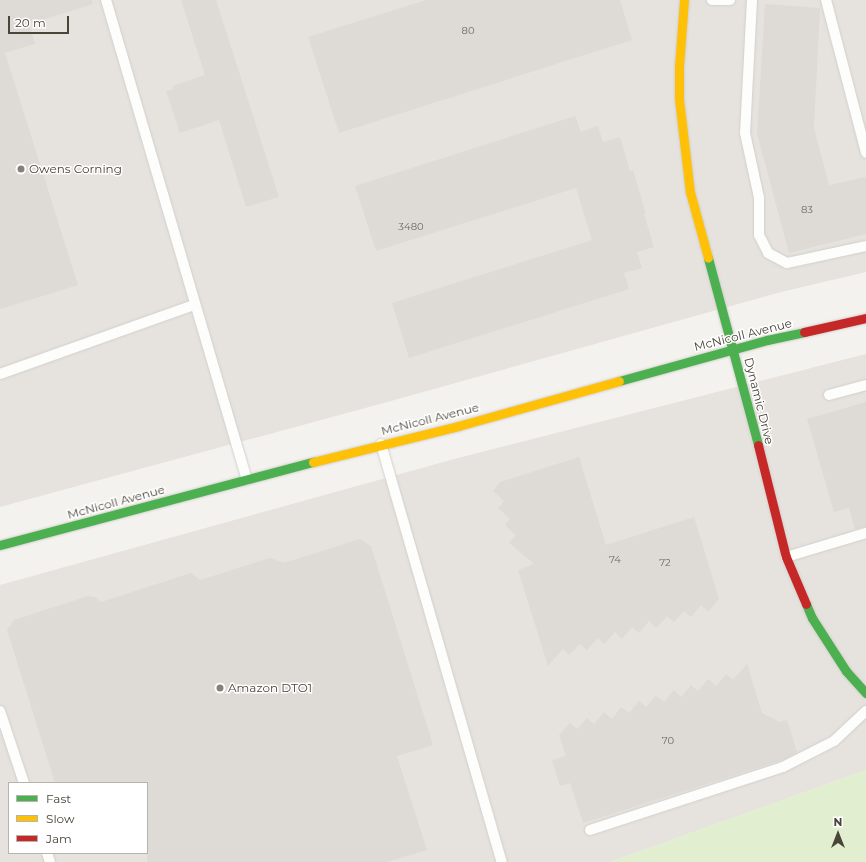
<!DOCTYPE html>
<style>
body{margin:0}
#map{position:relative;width:866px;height:862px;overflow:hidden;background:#f4f2ee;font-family:Montserrat,sans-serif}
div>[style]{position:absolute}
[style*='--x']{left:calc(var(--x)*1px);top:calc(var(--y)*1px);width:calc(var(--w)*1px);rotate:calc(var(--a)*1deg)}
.industrial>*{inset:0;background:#e6e2de}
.green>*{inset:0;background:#e1eecf}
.parking>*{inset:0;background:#e6e3df}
.building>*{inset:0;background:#dedbd6}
.roads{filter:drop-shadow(0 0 1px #d2d0cb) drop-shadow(0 0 1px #d2d0cb)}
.lane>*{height:10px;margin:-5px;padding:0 5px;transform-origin:5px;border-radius:5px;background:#fdfdfc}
.fast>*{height:9px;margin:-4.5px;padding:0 4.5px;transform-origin:4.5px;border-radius:4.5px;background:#4caf50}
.slow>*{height:9px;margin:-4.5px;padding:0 4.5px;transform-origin:4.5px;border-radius:4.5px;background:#ffc107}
.jam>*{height:9px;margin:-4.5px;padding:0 4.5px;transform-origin:4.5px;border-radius:4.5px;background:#c62828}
.dots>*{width:11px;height:11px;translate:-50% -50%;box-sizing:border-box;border:2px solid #fff;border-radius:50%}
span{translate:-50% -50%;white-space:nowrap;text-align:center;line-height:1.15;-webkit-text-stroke:3px #fff;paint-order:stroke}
.number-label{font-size:10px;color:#706a61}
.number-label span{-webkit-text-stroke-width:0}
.poi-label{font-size:12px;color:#4b4439}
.left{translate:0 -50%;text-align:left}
.street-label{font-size:12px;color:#4b4439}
.legend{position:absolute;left:8px;top:782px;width:140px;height:72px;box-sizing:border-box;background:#fff;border:1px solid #b7b4b0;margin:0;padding:5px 7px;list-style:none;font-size:12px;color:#4b4439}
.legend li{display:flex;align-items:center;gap:8px;height:20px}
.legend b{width:20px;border:1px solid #b7b4b0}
.north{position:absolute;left:818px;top:814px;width:40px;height:40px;-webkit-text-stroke:3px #fff;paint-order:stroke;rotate:0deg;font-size:11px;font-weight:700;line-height:16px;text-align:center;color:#4b4439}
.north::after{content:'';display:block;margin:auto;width:14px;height:18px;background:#4b4439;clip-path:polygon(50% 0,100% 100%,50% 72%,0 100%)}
.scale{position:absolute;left:8px;top:16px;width:61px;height:18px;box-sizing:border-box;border:2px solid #4b4439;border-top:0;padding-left:5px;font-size:12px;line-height:14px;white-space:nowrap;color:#4b4439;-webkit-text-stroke:3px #fff;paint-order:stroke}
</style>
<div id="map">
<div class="industrial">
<div style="clip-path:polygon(0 0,866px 0,866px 272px,781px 292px,391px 401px,0 507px)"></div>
<div style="clip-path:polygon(evenodd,866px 354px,866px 770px,610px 862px,0 862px,0 585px,458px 458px,866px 354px,9px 783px,147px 783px,147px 853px,9px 853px,9px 783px)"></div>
</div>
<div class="green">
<div style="clip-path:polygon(866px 770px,866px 862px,610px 862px)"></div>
</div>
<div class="parking">
<div style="clip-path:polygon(831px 0,866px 0,866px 120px,863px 121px)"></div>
<div style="clip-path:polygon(742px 3px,742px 106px,749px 156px,728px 160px,723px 108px,723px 5px)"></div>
</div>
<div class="building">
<div style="clip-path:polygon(0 0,92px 0,93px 4px,29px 24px,35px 44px,5px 53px,78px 285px,0 309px)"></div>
<div style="clip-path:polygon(181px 0,216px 0,279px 197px,246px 207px,219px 120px,180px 133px,166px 91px,174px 89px,173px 86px,205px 75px)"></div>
<div style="clip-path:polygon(426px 0,620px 0,632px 40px,339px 133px,308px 37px)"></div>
<div style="clip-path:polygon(765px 4px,820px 8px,814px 128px,829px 185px,866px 177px,866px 234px,789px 253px,757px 134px)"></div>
<div style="clip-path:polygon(575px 116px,581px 132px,598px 126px,603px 142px,620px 137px,630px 171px,633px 170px,646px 214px,644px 214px,654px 247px,637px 252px,642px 268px,624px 273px,629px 289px,409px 358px,392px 303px,592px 240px,576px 188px,376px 251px,355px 186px)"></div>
<div style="clip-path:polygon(866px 402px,866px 527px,855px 529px,849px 508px,834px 512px,807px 419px)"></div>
<div style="clip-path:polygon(579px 457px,606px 545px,694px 517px,719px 599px,708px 612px,701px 605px,691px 617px,684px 611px,674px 622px,667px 616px,656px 628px,649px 621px,639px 633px,632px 627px,622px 639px,615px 632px,604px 644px,598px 638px,587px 650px,580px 644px,569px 655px,563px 649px,548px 666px,518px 570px,534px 564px,509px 543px,516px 535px,505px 525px,510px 519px,498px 508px,504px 501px,493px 491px,500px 482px)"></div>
<div style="clip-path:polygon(360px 539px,371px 546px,433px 745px,397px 756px,427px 850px,387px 862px,147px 862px,147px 783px,55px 783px,7px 630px,14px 620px,88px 596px,95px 597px,101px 602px,191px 573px,200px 580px,270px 558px,284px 563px)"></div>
<div style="clip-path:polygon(747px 664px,762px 713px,780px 722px,787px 720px,797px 752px,785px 759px,583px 823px,570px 783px,560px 786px,552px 760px,566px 756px,559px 735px,570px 723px,577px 729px,587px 718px,594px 724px,604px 712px,612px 719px,621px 707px,629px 713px,639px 701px,646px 707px,656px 696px,664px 702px,674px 690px,681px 697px,691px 685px,698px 691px,708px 679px,716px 686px,726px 674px,733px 680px)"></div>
</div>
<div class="roads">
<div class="lane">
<div style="--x:106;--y:0;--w:500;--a:73.63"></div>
<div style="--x:712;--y:0;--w:18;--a:0"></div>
<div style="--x:752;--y:0;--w:133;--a:93"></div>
<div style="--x:745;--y:133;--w:66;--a:77.8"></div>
<div style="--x:759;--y:198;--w:37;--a:90"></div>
<div style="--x:759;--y:235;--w:20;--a:63"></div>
<div style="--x:768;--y:253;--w:21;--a:28"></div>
<div style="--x:787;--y:263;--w:81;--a:-12.1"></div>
<div style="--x:826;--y:0;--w:158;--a:75.3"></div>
<div style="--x:0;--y:374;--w:206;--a:-19.6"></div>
<div style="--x:829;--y:395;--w:38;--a:-15"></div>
<div style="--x:381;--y:444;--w:435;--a:73.9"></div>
<div style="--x:786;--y:557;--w:84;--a:-16.7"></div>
<div style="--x:0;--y:711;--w:76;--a:71.6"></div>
<div style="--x:590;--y:830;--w:203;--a:-18.1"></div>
<div style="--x:783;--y:767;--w:57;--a:-27"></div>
<div style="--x:834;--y:741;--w:44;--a:-43.2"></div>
<div style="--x:47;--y:853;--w:9;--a:72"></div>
</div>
<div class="fast">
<div style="--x:708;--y:258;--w:194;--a:75"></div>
<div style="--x:619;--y:381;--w:154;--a:-15.5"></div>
<div style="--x:767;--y:340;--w:38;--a:-12"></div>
<div style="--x:0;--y:545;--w:324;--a:-14.9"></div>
<div style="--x:806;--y:604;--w:15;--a:67"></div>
<div style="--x:812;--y:618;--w:63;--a:57.3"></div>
<div style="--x:846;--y:671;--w:30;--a:48"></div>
</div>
<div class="slow">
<div style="--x:684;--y:0;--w:67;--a:94.3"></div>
<div style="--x:679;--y:67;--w:32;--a:90"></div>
<div style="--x:679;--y:99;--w:94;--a:83.3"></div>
<div style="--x:690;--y:192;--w:68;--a:74.7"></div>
<div style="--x:313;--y:462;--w:149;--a:-13.9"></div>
<div style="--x:458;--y:426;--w:167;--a:-15.6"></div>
</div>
<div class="jam">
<div style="--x:804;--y:332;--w:64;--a:-12.7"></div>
<div style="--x:758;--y:445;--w:115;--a:76"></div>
<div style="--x:786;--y:557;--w:51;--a:66.9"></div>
</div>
</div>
<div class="dots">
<div style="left:21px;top:169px;background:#868178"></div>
<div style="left:220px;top:688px;background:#868178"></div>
</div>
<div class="number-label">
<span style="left:468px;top:31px">80</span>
<span style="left:807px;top:210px">83</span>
<span style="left:411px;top:227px">3480</span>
<span style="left:615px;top:560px">74</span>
<span style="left:665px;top:563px">72</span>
<span style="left:668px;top:741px">70</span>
</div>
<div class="poi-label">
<span class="left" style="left:29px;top:169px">Owens Corning</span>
<span class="left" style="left:228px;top:688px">Amazon DTO1</span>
</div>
<div class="street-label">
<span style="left:743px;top:335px;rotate:-14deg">McNicoll Avenue</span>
<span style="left:759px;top:401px;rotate:76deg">Dynamic Drive</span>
<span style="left:430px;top:419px;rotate:-14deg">McNicoll Avenue</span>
<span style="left:116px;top:502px;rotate:-15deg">McNicoll Avenue</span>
</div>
<ul class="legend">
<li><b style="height:5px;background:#4caf50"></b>Fast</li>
<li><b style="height:5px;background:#ffc107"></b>Slow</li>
<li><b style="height:5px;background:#c62828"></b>Jam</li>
</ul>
<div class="north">N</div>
<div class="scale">20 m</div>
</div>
